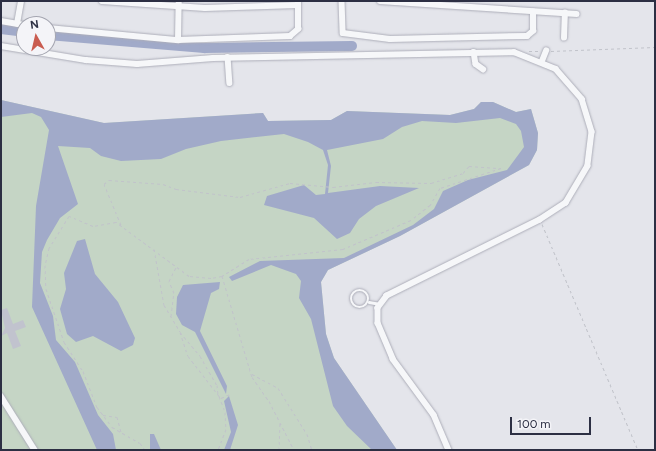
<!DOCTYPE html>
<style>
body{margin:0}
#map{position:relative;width:656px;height:451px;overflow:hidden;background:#e4e5eb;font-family:Figtree,sans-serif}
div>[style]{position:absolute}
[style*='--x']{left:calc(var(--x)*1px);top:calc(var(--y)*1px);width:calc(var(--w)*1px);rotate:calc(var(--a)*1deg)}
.green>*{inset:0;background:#c5d5c5}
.water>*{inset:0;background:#a1aac9}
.river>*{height:10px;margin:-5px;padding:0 5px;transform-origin:5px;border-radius:5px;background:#a1aac9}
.building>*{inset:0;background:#c1c3ce}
.path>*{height:1px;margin-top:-0.5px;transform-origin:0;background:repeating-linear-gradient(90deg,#c1c3ca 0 3px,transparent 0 6px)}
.roads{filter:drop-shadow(0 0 1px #adaeb9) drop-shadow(0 0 1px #adaeb9)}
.service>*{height:2.5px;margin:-1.25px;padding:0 1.25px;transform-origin:1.25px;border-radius:1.25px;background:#f6f7f9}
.service>.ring{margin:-1.25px;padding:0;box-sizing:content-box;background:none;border:2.5px solid #f6f7f9;border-radius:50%}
.minor>*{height:5.5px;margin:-2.75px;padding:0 2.75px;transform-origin:2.75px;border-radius:2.75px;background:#f6f7f9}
span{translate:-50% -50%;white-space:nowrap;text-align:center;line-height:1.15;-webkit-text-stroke:3.5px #f4f4f8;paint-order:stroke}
.frame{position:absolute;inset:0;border:2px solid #2c2f43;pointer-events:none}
.north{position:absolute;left:16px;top:16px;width:40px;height:40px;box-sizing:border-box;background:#f4f4f8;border:1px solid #a4a5b0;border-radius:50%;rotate:352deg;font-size:11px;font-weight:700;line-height:16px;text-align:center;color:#2c2f43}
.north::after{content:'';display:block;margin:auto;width:14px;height:18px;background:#c95c50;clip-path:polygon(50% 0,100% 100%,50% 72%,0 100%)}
.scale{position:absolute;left:510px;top:417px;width:81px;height:18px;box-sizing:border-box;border:2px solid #2c2f43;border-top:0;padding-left:5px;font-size:12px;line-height:14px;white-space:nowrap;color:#2c2f43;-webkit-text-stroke:3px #f4f4f8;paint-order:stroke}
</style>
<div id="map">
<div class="green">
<div style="clip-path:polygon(1px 100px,104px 123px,263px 113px,268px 121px,331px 120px,347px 111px,450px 115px,474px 109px,481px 102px,493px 102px,516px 112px,531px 109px,538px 133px,537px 150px,529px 165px,400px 236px,328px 270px,321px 282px,326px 334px,334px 358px,397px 450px,1px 450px)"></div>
</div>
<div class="water">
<div style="clip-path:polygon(1px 100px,104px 123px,263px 113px,268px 121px,331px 120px,347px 111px,450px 115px,474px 109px,481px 102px,493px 102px,516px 112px,531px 109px,538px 133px,537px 150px,529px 165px,400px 236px,328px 270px,321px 282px,326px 334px,334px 358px,397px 450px,372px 450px,347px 426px,333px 406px,311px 319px,299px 298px,301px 281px,296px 274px,271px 265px,232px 281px,229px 277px,260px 261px,344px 258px,413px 225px,434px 209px,443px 191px,468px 180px,507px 170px,524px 147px,521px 131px,516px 124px,500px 118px,456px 123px,422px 121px,402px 127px,383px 139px,327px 150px,331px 166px,328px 193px,380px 186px,419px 188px,376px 206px,359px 219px,350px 233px,337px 239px,314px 218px,264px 205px,267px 196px,304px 185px,316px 195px,325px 194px,328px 165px,323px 150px,308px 142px,284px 134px,221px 141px,186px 149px,161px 159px,121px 161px,101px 156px,90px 148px,58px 146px,78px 204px,60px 218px,47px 240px,42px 252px,40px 283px,53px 316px,56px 340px,75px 362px,98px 415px,113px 434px,116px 450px,97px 450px,32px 307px,36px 206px,49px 130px,41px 117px,32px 113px,1px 117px)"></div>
<div style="clip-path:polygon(85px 239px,95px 274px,118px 302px,135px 338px,133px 345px,121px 351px,93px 336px,76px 342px,67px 334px,60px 309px,66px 289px,64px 273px,77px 241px)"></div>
<div style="clip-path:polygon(220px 282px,219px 289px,211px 293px,200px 331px,227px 386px,226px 394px,195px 332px,182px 325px,176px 314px,177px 297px,183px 285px)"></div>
<div style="clip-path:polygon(229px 396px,238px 425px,230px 450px,224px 450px,231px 432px,224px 401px)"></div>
<div style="clip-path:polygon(150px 434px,154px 434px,161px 450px,150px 450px)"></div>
</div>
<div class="river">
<div style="--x:1;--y:29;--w:23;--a:7"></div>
<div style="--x:48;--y:35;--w:157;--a:4.8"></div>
<div style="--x:204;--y:48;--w:148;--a:-0.8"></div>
</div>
<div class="building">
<div style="clip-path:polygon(7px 308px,13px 324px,23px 320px,26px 327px,15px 331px,21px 346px,13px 349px,7px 333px,1px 336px,5px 328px,1px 310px)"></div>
</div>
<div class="path">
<div style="--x:529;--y:51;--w:10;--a:0"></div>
<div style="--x:551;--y:51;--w:104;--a:-2.2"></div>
<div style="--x:542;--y:224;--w:246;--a:67"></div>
<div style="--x:121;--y:225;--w:44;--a:-112.5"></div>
<div style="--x:104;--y:184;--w:6;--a:-39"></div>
<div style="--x:109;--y:180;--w:54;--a:4.2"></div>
<div style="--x:163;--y:184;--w:14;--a:21"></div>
<div style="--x:176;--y:189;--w:64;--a:7.1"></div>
<div style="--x:240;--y:197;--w:52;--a:-15.6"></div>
<div style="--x:290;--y:183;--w:43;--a:5.3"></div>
<div style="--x:333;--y:187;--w:43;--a:-6.6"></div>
<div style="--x:376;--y:182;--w:55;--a:1"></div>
<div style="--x:431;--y:183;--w:34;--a:-17"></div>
<div style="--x:463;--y:173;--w:9;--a:-49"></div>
<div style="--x:469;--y:166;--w:32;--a:4"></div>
<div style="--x:501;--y:168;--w:64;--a:161.8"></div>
<div style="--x:440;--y:188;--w:20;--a:120"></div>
<div style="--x:430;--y:205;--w:24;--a:142"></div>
<div style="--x:411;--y:220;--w:74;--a:156.9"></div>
<div style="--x:343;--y:249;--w:95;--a:173.9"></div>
<div style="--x:249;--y:259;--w:32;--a:148"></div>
<div style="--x:222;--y:276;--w:11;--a:170"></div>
<div style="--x:211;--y:278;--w:22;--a:-175"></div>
<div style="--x:189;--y:276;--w:91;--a:-143.5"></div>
<div style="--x:116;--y:222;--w:23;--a:170"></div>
<div style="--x:93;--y:226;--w:26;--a:-157"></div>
<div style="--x:69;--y:216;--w:38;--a:122"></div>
<div style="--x:49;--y:248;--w:17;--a:103"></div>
<div style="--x:45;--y:265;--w:24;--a:88"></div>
<div style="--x:46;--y:289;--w:56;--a:71.2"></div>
<div style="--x:64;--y:342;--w:35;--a:57"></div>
<div style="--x:83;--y:371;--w:39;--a:69"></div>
<div style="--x:97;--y:407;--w:25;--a:53"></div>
<div style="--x:112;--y:427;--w:32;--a:30"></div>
<div style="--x:140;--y:443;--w:9;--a:54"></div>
<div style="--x:154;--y:249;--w:57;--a:79.9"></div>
<div style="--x:164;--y:305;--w:31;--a:59"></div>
<div style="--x:180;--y:332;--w:25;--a:72"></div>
<div style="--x:188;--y:356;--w:51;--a:52.2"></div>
<div style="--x:219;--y:396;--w:17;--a:69"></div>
<div style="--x:225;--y:412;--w:17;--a:87"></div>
<div style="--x:226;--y:429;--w:22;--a:111"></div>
<div style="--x:222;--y:276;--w:105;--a:73.5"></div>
<div style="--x:252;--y:377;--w:29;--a:55"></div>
<div style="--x:269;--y:401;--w:55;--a:63"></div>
<div style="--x:171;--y:316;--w:23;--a:-83"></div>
<div style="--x:174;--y:293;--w:13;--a:-113"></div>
<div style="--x:169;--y:281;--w:16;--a:-63"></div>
<div style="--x:180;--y:332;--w:31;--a:50"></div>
<div style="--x:200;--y:356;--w:34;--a:60"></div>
<div style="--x:217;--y:385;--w:10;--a:84"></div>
<div style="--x:252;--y:374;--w:30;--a:28"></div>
<div style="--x:278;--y:388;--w:54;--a:57.8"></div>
<div style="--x:307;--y:434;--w:17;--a:73"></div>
<div style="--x:221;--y:398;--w:10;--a:-24"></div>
<div style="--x:103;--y:415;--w:14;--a:8"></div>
<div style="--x:117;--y:417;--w:16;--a:75"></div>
<div style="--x:279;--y:450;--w:27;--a:-88"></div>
</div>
<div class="roads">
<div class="service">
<div class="ring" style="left:351px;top:290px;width:15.5px;height:15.5px"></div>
<div style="--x:369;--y:302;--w:11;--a:10"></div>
</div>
<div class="minor">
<div style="--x:102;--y:1;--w:103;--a:3.9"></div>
<div style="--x:205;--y:8;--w:92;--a:-1.9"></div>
<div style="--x:342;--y:1;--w:32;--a:88"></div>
<div style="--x:343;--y:33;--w:47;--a:7.3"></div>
<div style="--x:390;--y:39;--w:137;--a:-1.3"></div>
<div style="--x:527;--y:36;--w:8;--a:-40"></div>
<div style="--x:533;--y:31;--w:19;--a:-90"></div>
<div style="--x:380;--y:1;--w:197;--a:3.8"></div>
<div style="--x:1;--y:21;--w:23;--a:10"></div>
<div style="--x:17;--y:24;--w:23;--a:-80"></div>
<div style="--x:48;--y:28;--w:131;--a:5.3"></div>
<div style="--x:178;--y:40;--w:112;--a:-2"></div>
<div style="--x:290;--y:36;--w:11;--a:-41"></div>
<div style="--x:298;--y:29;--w:28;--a:-90"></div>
<div style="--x:564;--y:38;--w:25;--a:-88"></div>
<div style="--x:178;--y:40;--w:39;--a:-89"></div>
<div style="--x:1;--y:46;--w:86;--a:9.4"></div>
<div style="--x:86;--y:60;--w:51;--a:4.5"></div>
<div style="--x:137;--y:64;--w:76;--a:-4.5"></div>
<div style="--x:213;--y:58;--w:301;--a:-1.1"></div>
<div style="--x:514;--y:52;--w:45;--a:22"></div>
<div style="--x:556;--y:69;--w:40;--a:49"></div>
<div style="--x:582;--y:99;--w:34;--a:73"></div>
<div style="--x:592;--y:132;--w:34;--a:97"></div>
<div style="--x:588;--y:166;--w:43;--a:120.7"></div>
<div style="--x:566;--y:203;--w:31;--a:147"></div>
<div style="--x:540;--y:220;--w:171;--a:153.6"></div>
<div style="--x:387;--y:296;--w:15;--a:127"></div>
<div style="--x:378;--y:308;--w:15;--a:90"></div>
<div style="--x:378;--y:323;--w:39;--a:67"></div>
<div style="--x:393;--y:359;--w:69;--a:53.8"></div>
<div style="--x:434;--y:415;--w:38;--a:67"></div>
<div style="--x:474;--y:52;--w:12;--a:81"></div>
<div style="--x:476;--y:64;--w:9;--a:36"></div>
<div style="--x:228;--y:57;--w:26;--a:86"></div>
<div style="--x:542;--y:61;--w:11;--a:-68"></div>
<div style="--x:1;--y:396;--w:64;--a:57.8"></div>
</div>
</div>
<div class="frame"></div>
<div class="north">N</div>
<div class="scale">100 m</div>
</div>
